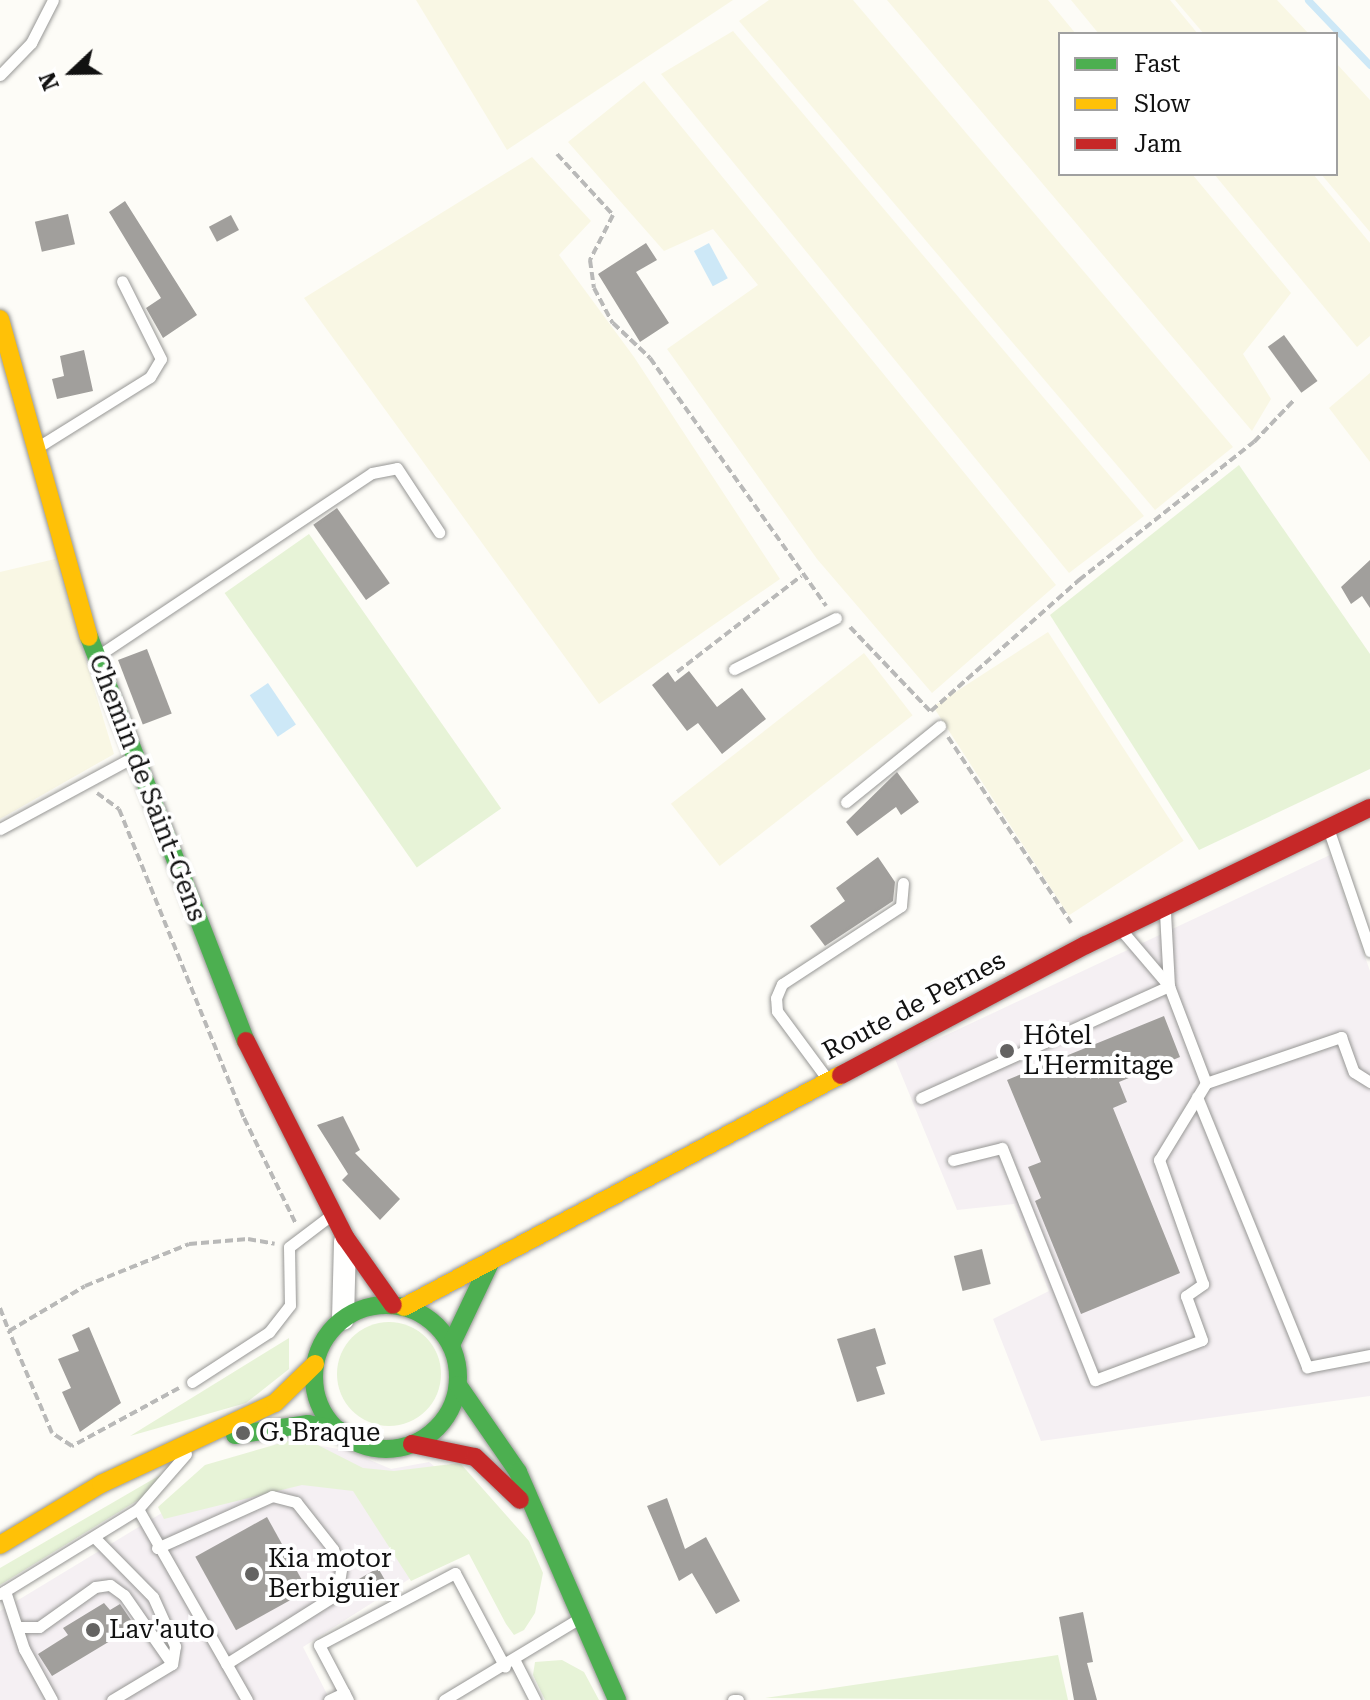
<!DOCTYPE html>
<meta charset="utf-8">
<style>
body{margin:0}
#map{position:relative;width:1370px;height:1700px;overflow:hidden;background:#fdfcf7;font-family:"Roboto Serif",serif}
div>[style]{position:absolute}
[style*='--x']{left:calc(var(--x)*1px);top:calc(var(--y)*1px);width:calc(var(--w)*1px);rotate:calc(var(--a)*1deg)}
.industrial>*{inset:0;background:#f5f0f3}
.farmland>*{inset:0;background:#f9f7e4;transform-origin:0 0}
.green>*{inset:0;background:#e7f3d7;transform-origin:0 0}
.round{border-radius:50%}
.water>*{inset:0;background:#cde8f7;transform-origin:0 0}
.stream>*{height:7px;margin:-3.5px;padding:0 3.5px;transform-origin:3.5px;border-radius:3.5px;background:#cde8f7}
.building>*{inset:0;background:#a19f9c;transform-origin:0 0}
.path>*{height:4px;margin-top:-2px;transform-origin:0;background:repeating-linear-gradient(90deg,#b9b9b8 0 8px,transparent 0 12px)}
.roads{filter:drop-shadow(0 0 2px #979795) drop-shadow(0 0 2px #979795)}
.lane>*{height:11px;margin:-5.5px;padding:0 5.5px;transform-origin:5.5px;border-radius:5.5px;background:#fffffe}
.street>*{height:22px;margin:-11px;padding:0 11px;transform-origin:11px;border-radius:11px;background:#fffffe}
.fast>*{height:18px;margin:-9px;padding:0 9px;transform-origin:9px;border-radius:9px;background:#4caf50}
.fast>.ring{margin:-9px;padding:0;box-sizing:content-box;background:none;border:18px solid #4caf50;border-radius:50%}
.slow>*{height:18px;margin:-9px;padding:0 9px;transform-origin:9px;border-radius:9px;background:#ffc107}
.jam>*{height:18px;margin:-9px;padding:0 9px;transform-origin:9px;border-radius:9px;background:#c62828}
.dots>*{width:22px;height:22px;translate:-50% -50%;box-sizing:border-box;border:4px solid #fff;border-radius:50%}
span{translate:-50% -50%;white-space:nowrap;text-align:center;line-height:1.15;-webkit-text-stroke:8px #fff;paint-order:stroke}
.street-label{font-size:26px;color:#111}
.poi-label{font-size:26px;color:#111}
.left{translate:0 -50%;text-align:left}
.legend{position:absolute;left:1058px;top:32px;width:280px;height:144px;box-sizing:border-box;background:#fff;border:2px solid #a0a0a0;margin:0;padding:10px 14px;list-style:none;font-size:24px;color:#111}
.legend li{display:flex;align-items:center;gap:16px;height:40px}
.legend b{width:40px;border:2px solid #a0a0a0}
.north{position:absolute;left:32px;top:32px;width:80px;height:80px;-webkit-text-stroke:6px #fff;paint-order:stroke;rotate:248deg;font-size:22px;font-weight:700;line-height:32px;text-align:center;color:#111}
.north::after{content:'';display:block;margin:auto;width:28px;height:36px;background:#111;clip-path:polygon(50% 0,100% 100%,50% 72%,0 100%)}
</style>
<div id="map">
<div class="industrial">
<div style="clip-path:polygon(1330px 855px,1370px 971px,1370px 1396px,1041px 1441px,993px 1319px,1049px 1291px,1014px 1204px,957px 1210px,895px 1059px)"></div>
<div style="clip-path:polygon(284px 1439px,349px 1451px,391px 1469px,429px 1462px,500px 1521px,303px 1647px,330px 1700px,0 1700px,0 1611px)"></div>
</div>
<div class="farmland">
<div style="clip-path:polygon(416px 0,733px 0,507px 150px)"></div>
<div style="clip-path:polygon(769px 0,853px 0,1233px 447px,1155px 510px,739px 21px)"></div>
<div style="clip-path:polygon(887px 0,1048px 0,1076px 34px,1060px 34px,1060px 174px,1192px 174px,1291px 293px,1243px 354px,1271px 399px,1252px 431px)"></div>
<div style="clip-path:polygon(1071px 0,1170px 0,1198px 34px,1099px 34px)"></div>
<div style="clip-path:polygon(1175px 0,1277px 0,1309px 34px,1204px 34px)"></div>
<div style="clip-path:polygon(733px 31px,1144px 516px,1069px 573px,661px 74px)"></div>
<div style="clip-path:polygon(1336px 63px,1370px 100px,1370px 232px,1321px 174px,1336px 174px)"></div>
<div style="clip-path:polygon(644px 81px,1056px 585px,932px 693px,817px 559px,667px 349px,758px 285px,713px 229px,664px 251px,568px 142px)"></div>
<div style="clip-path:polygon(532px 157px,591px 221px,559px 255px,634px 357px,780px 579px,599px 704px,304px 298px)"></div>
<div style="clip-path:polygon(1214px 174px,1313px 174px,1370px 243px,1370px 336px,1357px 347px)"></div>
<div style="clip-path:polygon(1370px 373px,1370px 462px,1329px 408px)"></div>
<div style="clip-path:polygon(55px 559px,114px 754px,0 819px,0 572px)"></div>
<div style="left:1048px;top:632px;width:249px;height:137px;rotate:57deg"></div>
<div style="left:864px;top:653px;width:79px;height:245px;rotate:52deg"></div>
</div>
<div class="green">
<div style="clip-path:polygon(1239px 465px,1370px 654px,1370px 769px,1199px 850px,1050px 615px)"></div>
<div style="left:309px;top:534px;width:335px;height:103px;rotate:55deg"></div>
<div class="round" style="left:337px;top:1322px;width:104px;height:104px"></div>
<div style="clip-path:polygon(289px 1338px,289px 1369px,246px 1403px,130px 1436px)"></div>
<div style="clip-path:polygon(302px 1437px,363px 1468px,394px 1471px,460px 1463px,529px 1541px,543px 1573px,535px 1613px,524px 1630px,514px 1635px,506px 1624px,469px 1554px,411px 1581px,353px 1491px,302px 1485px,164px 1519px,158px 1507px,205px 1465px)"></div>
<div style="clip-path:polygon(162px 1474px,148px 1494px,0 1585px,0 1568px)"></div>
<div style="clip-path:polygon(1058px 1655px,1068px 1700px,765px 1698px)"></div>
<div style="clip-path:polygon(562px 1660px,584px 1672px,599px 1700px,545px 1700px,533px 1675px,535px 1662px)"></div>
</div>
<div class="water">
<div style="left:709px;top:243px;width:40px;height:17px;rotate:62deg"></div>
<div style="left:268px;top:683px;width:50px;height:22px;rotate:56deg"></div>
</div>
<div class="stream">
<div style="--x:1308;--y:0;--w:90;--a:46.4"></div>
</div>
<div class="building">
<div style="clip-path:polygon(125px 201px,197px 315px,163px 338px,146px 308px,161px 298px,109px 212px)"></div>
<div style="left:68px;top:214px;width:31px;height:34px;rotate:77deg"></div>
<div style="left:231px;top:215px;width:17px;height:25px;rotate:62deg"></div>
<div style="clip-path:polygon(646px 243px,657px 260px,636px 272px,669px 323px,640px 342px,598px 274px)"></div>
<div style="left:1284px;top:335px;width:57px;height:20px;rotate:54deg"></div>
<div style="clip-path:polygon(84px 350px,93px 391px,57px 399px,52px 379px,64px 376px,60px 356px)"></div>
<div style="left:337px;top:508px;width:92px;height:29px;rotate:55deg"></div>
<div style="clip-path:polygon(1370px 560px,1370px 608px,1362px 596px,1351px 604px,1341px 587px)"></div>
<div style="left:147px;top:649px;width:69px;height:31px;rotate:69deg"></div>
<div style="clip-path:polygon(689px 671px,717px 707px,742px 688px,766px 719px,722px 754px,698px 723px,687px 731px,652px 685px,668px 672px,675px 682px)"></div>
<div style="clip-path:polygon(897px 772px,919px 802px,901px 815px,896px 807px,857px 836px,846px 822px)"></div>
<div style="clip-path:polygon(878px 857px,895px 882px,893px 901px,825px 946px,810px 926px,845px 901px,836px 888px)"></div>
<div style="clip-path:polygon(1164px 1016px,1180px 1057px,1119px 1082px,1127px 1102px,1113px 1108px,1180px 1273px,1081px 1314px,1035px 1201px,1041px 1198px,1028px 1167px,1041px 1162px,1007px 1080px)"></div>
<div style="clip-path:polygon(343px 1116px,360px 1150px,355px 1153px,400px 1199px,380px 1220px,342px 1180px,348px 1174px,317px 1125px)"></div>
<div style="left:982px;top:1249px;width:36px;height:29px;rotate:76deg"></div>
<div style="clip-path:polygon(89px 1327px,121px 1403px,80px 1432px,62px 1392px,71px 1388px,58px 1359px,79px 1351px,72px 1335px)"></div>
<div style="clip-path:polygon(875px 1328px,886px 1364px,876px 1367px,885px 1394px,857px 1402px,837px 1339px)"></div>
<div style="clip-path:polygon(667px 1498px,685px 1549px,706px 1537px,740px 1601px,716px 1614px,692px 1573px,679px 1581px,647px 1506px)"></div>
<div style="left:267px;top:1517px;width:84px;height:82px;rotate:61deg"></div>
<div style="left:378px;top:1568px;width:20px;height:25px;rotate:60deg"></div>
<div style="clip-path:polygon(104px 1603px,110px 1610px,120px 1604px,135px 1626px,52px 1676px,38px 1654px,68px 1635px,63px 1628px)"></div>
<div style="clip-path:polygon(1083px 1612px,1093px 1662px,1087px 1663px,1097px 1700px,1074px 1700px,1059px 1617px)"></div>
</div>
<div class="path">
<div style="--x:557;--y:154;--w:83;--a:47.4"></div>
<div style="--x:613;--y:215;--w:51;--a:117.1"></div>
<div style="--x:590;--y:260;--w:28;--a:82"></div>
<div style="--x:594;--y:288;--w:40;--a:62"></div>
<div style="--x:613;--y:323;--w:51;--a:43.4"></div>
<div style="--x:650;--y:358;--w:304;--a:54.6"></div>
<div style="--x:850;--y:627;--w:119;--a:46.4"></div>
<div style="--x:677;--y:672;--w:157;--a:-37.7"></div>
<div style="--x:931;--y:711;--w:198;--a:-41.5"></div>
<div style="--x:1079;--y:580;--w:223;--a:-38.3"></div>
<div style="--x:1254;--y:442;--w:59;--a:-46.4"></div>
<div style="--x:948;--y:737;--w:223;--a:56.5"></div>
<div style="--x:97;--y:793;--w:27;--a:36"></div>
<div style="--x:119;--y:809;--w:333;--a:68"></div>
<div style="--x:244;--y:1118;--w:118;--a:63.9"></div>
<div style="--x:0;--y:1308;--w:25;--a:69"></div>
<div style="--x:179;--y:1388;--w:122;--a:151.5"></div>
<div style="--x:72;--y:1446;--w:24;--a:-147"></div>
<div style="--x:52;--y:1433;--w:111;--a:-112.9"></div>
<div style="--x:9;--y:1331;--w:88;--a:-30.6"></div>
<div style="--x:85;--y:1286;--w:112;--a:-22"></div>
<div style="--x:189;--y:1244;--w:59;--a:-4.8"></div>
<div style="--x:248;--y:1239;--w:27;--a:10"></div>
</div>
<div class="roads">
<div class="lane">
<div style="--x:0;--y:75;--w:45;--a:-45.9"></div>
<div style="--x:31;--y:43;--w:48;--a:-62.9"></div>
<div style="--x:38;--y:447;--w:132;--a:-32"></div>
<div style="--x:150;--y:377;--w:21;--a:-59"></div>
<div style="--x:161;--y:359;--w:87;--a:-116.6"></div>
<div style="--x:99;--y:655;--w:328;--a:-33.7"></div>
<div style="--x:372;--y:473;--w:25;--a:-11"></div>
<div style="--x:397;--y:468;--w:77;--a:56.7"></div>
<div style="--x:734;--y:669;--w:114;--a:-26.6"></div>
<div style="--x:846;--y:802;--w:121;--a:-39"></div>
<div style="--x:0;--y:829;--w:151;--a:-28.4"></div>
<div style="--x:1329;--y:831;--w:127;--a:71.1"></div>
<div style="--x:1123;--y:932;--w:71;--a:49.6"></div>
<div style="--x:828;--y:1080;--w:86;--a:-126.5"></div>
<div style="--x:777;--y:1011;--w:13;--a:-94"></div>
<div style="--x:776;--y:998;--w:15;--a:-67"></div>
<div style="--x:782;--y:984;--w:142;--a:-33.2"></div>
<div style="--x:901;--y:906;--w:23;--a:-85"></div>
<div style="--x:1206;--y:1083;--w:143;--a:-18.8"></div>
<div style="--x:1341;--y:1037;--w:37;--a:70"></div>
<div style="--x:1354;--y:1072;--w:19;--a:32"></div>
<div style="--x:1197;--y:1097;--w:292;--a:67.8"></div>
<div style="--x:1307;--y:1367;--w:64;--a:-10.8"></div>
<div style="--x:921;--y:1098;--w:272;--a:-24.3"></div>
<div style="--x:953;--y:1160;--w:50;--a:-13.8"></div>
<div style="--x:1002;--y:1148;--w:250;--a:68.2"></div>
<div style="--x:1095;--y:1380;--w:114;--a:-20.5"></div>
<div style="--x:1202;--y:1340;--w:47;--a:-110"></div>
<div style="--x:1186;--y:1296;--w:21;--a:-35"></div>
<div style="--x:1203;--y:1284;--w:132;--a:-109.5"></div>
<div style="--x:1159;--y:1160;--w:90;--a:-58.6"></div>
<div style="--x:1206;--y:1083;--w:104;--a:-110.9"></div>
<div style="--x:1169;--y:986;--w:73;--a:-93.1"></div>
<div style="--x:192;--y:1382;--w:92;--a:-33"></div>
<div style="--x:269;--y:1332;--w:34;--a:-52"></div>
<div style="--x:290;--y:1305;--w:58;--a:-91"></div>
<div style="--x:289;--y:1247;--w:51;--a:-37.1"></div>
<div style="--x:138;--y:1509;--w:220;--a:60.3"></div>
<div style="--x:94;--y:1537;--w:84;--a:45.5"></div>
<div style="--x:153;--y:1597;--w:54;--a:65.8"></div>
<div style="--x:175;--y:1646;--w:18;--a:99"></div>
<div style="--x:172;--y:1664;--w:70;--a:149"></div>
<div style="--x:157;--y:1548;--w:126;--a:-24.3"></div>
<div style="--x:272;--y:1496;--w:25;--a:14"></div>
<div style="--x:296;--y:1502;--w:60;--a:51.8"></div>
<div style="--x:333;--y:1549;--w:22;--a:69"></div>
<div style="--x:341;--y:1570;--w:24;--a:99"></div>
<div style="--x:337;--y:1594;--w:131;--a:147.8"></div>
<div style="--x:5;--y:1591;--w:61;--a:71.9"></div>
<div style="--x:24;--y:1649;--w:58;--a:61.2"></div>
<div style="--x:0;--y:1594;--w:162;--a:-31.6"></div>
<div style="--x:138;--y:1509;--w:73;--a:-48.9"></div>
<div style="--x:19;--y:1627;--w:20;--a:0"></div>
<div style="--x:39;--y:1627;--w:69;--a:-35.5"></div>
<div style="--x:95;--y:1587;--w:15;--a:-8"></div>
<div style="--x:110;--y:1585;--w:17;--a:36"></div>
<div style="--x:124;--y:1595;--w:84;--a:55.2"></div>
<div style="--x:515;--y:1661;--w:44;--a:62.9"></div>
<div style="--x:329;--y:1700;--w:17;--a:-25"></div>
<div style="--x:348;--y:1700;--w:62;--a:-117.8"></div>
<div style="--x:319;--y:1645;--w:154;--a:-27.9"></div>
<div style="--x:455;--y:1573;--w:106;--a:62"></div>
<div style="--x:444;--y:1700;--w:159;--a:-31.1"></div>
<div style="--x:733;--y:1700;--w:5;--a:0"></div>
</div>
<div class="street">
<div style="--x:343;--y:1319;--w:77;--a:-88.5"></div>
</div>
<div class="fast">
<div style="--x:89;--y:637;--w:433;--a:68.8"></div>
<div class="ring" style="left:314px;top:1305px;width:126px;height:126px"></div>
<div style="--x:451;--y:1345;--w:89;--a:-64.6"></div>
<div style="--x:458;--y:1385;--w:106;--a:55.4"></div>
<div style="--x:518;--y:1472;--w:249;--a:66.5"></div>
<div style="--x:235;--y:1435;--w:74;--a:-8.6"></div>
<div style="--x:308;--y:1424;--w:31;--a:11"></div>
</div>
<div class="slow">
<div style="--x:0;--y:319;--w:330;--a:74.4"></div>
<div style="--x:404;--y:1307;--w:495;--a:-28"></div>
<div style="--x:0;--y:1545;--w:118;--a:-31.1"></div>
<div style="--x:101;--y:1484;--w:192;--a:-25"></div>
<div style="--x:275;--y:1403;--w:56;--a:-44.3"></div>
</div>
<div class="jam">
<div style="--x:246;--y:1041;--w:220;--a:63.2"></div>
<div style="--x:345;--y:1237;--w:83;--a:54.8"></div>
<div style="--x:841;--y:1075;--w:277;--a:-28"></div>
<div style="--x:1086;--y:945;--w:315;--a:-25.8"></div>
<div style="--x:412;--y:1444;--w:64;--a:11.7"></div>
<div style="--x:475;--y:1457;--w:62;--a:43.7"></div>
</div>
</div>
<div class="dots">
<div style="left:1007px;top:1051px;background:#646362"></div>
<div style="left:243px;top:1433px;background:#646362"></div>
<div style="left:252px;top:1574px;background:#646362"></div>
<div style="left:93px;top:1630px;background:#646362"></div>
</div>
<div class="street-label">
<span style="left:147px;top:788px;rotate:69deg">Chemin de Saint-Gens</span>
<span style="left:914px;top:1006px;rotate:-28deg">Route de Pernes</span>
</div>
<div class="poi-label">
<span class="left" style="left:1023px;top:1051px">Hôtel<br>L'Hermitage</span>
<span class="left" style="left:259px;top:1433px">G. Braque</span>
<span class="left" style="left:268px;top:1574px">Kia motor<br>Berbiguier</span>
<span class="left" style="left:109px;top:1630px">Lav'auto</span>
</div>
<ul class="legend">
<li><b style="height:10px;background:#4caf50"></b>Fast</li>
<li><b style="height:10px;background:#ffc107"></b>Slow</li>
<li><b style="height:10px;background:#c62828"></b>Jam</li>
</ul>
<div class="north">N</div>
</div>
